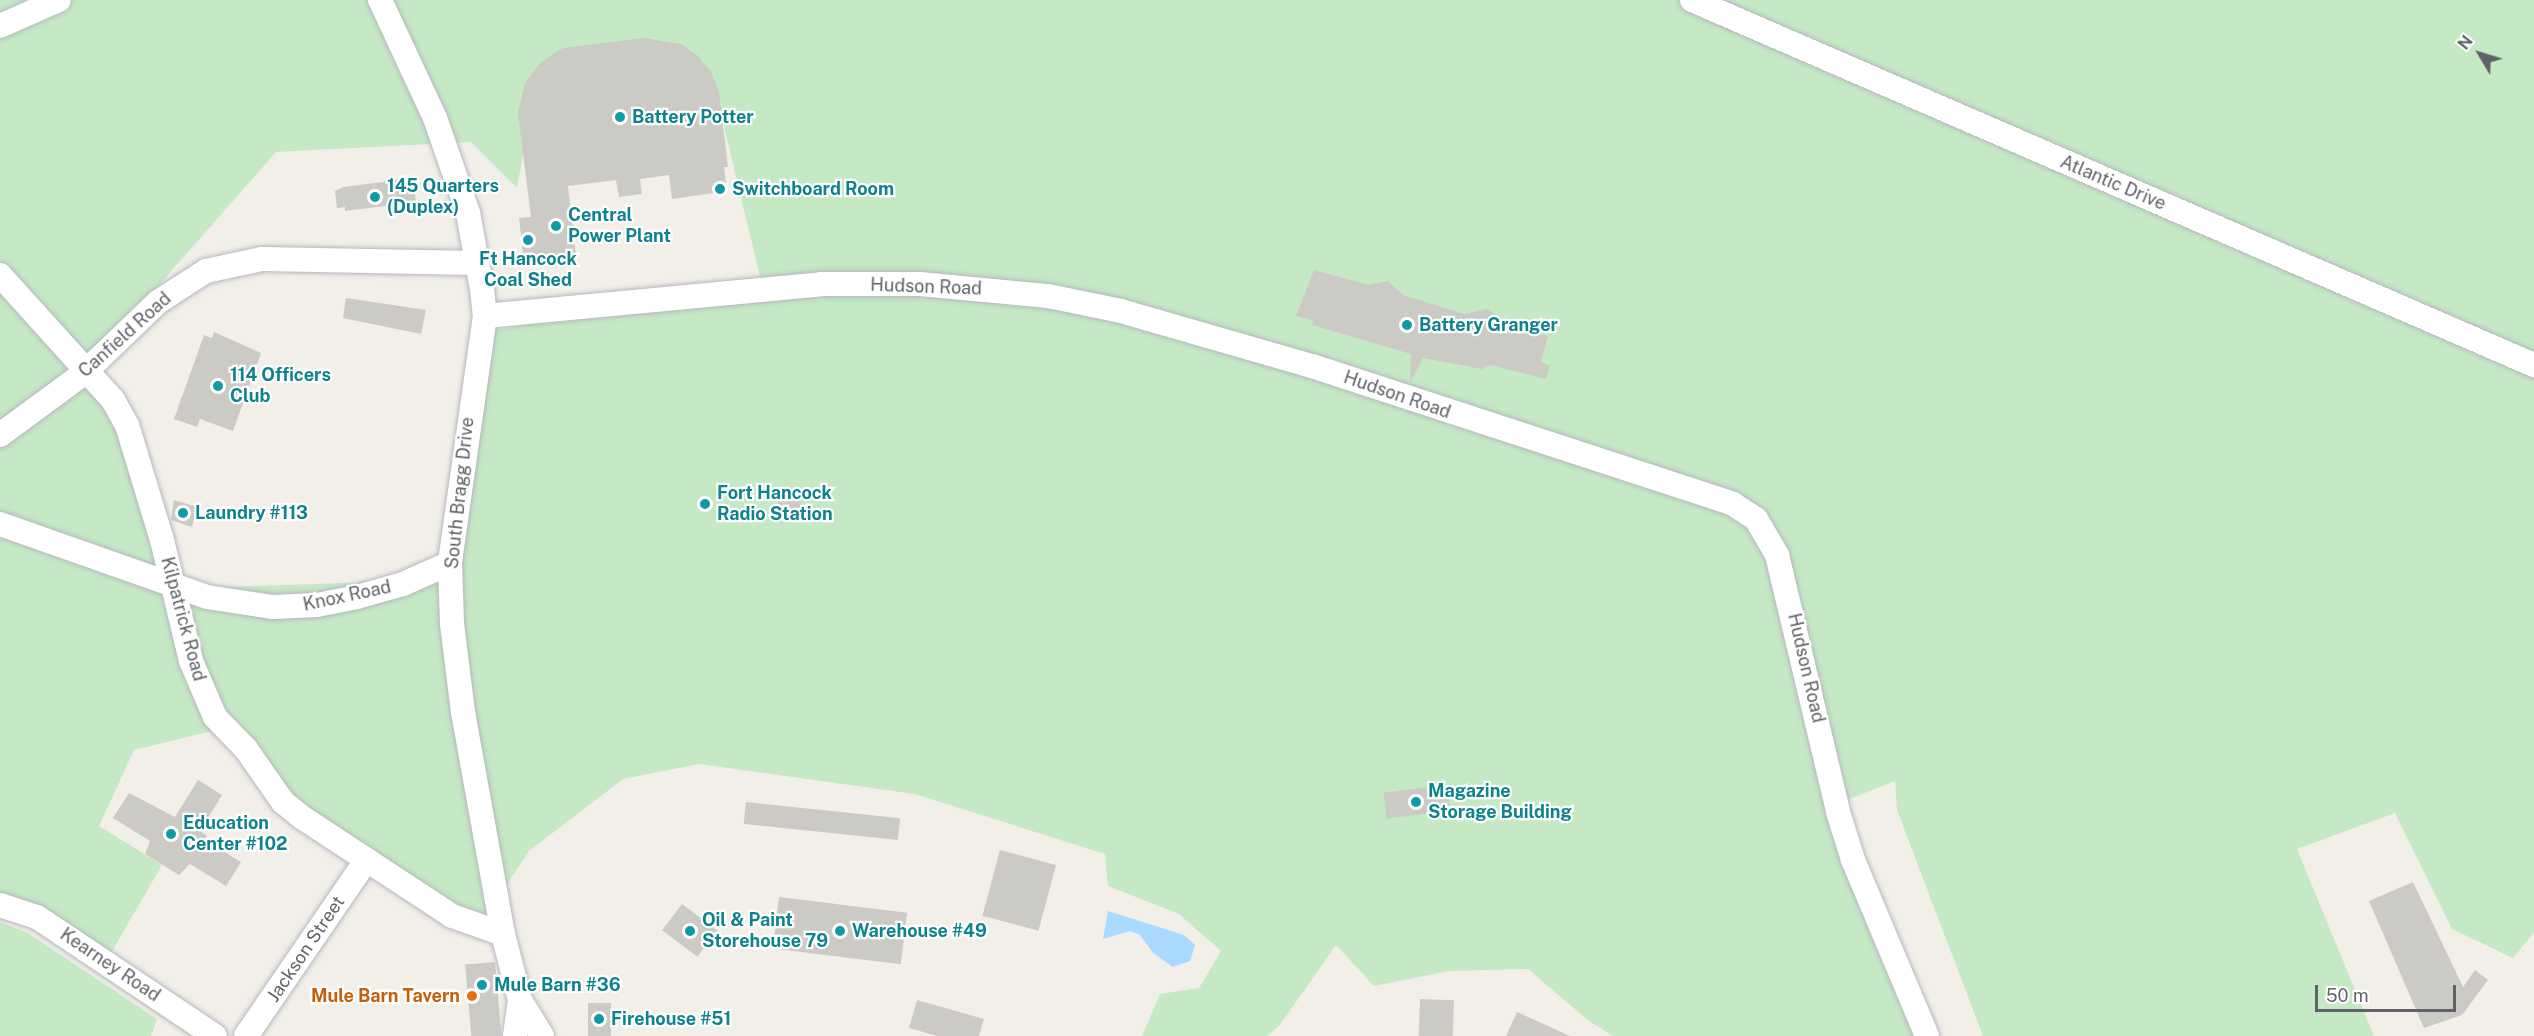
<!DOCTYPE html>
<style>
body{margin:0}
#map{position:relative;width:2534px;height:1036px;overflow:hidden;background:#f1efe8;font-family:"Public Sans",sans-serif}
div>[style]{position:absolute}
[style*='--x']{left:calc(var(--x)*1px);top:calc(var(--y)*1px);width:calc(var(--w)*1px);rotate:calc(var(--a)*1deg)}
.green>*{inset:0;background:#c5e8c5}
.water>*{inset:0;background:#aadaff}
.building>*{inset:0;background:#cccac5;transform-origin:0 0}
.roads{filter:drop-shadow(0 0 2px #b5b8bc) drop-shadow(0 0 2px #b5b8bc)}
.minor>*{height:24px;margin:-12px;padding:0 12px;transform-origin:12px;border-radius:12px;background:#fff}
.dots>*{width:16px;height:16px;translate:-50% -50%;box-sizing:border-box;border:3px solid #fff;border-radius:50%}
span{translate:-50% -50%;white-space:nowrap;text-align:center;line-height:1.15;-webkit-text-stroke:4.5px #fff;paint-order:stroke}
.culture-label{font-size:18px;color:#0d838f;font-weight:700}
.left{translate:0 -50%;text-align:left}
.street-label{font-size:18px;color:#5f6368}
.food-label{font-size:18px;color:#c56008;font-weight:700}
.right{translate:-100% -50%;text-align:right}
.north{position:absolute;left:2450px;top:24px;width:60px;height:60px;-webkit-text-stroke:4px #fff;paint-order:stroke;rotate:308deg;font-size:16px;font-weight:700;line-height:24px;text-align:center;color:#5f6368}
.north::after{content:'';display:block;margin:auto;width:21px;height:27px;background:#5f6368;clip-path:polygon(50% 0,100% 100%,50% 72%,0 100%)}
.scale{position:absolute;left:2315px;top:985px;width:141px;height:27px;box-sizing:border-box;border:3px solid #5f6368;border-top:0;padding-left:8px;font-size:18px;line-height:21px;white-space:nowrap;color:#5f6368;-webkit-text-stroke:4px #fff;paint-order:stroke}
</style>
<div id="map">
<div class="green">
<div style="clip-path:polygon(evenodd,0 0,2534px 0,2534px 932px,2513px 958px,2452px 929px,2395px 813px,2297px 849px,2374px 1036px,1983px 1036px,1897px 810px,1895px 781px,1827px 808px,1917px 1036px,1613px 1036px,1589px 1021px,1528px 969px,1449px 971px,1374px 986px,1336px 945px,1279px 1026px,1267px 1036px,1142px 1036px,1160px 994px,1199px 988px,1221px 951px,1179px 914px,1108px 886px,1105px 854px,915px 794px,699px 764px,623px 779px,529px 851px,482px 922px,300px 817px,228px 727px,134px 750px,99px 826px,162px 865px,111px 953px,0 896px,0 0,538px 69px,716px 93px,762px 285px,479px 333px,440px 580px,163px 589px,130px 423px,85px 369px,276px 152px,471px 142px,517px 188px,538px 69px)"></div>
<div style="clip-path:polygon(0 922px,28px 933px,157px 1019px,151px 1036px,0 1036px)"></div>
</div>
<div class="water">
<div style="clip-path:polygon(1108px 911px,1184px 935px,1195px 945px,1190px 961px,1173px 967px,1153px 953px,1140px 935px,1130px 931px,1103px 939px)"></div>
</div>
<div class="building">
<div style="clip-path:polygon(643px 38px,681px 44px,697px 55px,711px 72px,719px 92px,728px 167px,724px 167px,727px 191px,672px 199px,669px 175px,640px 179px,642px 194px,619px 197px,616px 180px,568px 186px,576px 257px,524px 263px,519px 218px,531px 217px,518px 113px,525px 83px,541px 62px,563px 48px)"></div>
<div style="clip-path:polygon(413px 178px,416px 202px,345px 211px,345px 207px,337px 208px,335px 191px,344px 187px)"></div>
<div style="clip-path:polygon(1314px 270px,1369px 285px,1388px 281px,1403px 295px,1464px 314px,1487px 309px,1497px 315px,1503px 326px,1548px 336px,1541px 362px,1550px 366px,1546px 379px,1490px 365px,1482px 369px,1423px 358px,1410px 383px,1411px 354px,1312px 325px,1313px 320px,1296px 316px)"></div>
<div style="clip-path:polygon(346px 298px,426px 310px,421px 334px,343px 318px)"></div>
<div style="clip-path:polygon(214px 332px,261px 353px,233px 431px,200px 419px,197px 427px,174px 419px,204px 335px,212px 338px)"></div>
<div style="left:796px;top:491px;width:25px;height:21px;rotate:69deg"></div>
<div style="clip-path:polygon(174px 500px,197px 507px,192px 527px,171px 520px)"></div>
<div style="clip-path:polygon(198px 780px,222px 795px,200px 831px,207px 836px,205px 840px,241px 862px,226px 886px,190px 864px,179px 875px,145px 854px,150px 841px,113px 818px,129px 793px,175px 817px)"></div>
<div style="left:1447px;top:785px;width:26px;height:64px;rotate:83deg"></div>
<div style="left:746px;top:802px;width:155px;height:22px;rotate:6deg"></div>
<div style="left:1000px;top:850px;width:58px;height:68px;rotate:15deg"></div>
<div style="clip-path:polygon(2413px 882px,2463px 987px,2475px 970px,2488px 980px,2462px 1015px,2424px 1028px,2369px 901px)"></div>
<div style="left:779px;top:897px;width:129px;height:52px;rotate:7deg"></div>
<div style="left:682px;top:904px;width:44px;height:33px;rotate:37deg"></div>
<div style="left:495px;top:962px;width:74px;height:30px;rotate:85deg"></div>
<div style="left:1420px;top:999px;width:34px;height:37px;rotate:2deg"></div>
<div style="clip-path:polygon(917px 1000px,984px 1019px,979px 1036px,937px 1036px,909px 1028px)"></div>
<div style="left:588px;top:1003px;width:23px;height:33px"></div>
<div style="clip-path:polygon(1517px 1012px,1570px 1036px,1506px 1036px)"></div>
</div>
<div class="roads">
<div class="minor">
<div style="--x:380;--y:0;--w:130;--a:65"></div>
<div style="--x:435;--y:118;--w:101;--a:70.8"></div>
<div style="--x:468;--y:213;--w:77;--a:79.6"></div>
<div style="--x:482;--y:289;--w:27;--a:84"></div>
<div style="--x:485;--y:316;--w:249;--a:98.1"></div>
<div style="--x:450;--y:563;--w:61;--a:88.1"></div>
<div style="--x:452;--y:624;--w:89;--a:82.9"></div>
<div style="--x:463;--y:712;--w:226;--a:79.8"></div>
<div style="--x:503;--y:934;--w:68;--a:75.6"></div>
<div style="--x:520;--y:1000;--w:36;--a:98"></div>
<div style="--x:1692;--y:0;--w:918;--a:23.44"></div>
<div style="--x:0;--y:26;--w:64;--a:-23.8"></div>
<div style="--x:0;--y:275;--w:169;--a:47.9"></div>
<div style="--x:113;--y:400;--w:29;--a:61"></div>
<div style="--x:127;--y:425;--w:120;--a:73.1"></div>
<div style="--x:162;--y:540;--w:124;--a:76.5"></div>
<div style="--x:191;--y:661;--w:61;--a:66.8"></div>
<div style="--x:215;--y:717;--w:45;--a:45.9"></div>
<div style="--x:246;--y:749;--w:65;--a:55.1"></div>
<div style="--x:283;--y:802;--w:26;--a:39"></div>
<div style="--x:303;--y:818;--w:178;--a:33.3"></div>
<div style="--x:452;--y:916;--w:54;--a:19.4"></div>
<div style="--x:485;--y:316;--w:338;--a:-5.4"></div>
<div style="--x:821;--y:284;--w:99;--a:0"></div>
<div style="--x:920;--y:284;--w:129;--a:5.4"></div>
<div style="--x:1048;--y:296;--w:75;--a:11.6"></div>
<div style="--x:1121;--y:311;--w:199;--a:16.1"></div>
<div style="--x:1312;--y:366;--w:443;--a:18.1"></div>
<div style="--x:1733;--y:504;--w:27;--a:33"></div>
<div style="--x:1756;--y:519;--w:42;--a:59.7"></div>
<div style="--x:1777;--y:555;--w:264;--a:76.6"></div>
<div style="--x:1838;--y:812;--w:50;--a:72.6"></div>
<div style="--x:1853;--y:860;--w:191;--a:67.2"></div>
<div style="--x:0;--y:435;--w:104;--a:-36.4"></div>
<div style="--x:84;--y:373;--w:103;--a:-43.8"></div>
<div style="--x:158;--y:302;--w:57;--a:-32.9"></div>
<div style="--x:206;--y:271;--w:57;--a:-12.1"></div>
<div style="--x:262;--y:259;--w:215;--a:1.1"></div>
<div style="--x:0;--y:524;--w:219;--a:19.4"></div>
<div style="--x:207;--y:597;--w:67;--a:8.6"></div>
<div style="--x:273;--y:607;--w:44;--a:-2.6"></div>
<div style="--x:317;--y:605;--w:41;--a:-11.3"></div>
<div style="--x:357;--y:597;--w:48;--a:-15.8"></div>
<div style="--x:403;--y:584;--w:51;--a:-24.1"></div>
<div style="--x:0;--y:905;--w:39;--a:18"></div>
<div style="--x:37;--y:917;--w:214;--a:33.8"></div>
<div style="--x:520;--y:1000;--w:42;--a:58.6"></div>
<div style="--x:246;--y:1036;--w:211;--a:-55.6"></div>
</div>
</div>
<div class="dots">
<div style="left:620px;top:117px;background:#0f9aa8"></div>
<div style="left:720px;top:189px;background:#0f9aa8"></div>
<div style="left:375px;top:197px;background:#0f9aa8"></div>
<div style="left:556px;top:226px;background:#0f9aa8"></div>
<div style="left:528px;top:240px;background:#0f9aa8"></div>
<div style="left:1407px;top:325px;background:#0f9aa8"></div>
<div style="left:218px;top:386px;background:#0f9aa8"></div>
<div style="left:705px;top:504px;background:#0f9aa8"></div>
<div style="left:183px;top:513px;background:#0f9aa8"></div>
<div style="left:1416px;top:802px;background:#0f9aa8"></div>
<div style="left:171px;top:834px;background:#0f9aa8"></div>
<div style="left:690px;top:931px;background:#0f9aa8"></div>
<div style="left:840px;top:931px;background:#0f9aa8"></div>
<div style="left:482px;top:985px;background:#0f9aa8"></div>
<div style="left:472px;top:996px;background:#e8710a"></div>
<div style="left:599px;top:1019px;background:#0f9aa8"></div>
</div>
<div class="culture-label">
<span class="left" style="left:632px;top:117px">Battery Potter</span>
<span class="left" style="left:387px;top:197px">145 Quarters<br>(Duplex)</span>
<span class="left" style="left:732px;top:189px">Switchboard Room</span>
<span class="left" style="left:568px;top:226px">Central<br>Power Plant</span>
<span style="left:528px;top:270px">Ft Hancock<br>Coal Shed</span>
<span class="left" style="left:1419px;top:325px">Battery Granger</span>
<span class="left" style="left:230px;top:386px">114 Officers<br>Club</span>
<span class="left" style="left:717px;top:504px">Fort Hancock<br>Radio Station</span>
<span class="left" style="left:195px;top:513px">Laundry #113</span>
<span class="left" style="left:1428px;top:802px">Magazine<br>Storage Building</span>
<span class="left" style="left:183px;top:834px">Education<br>Center #102</span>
<span class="left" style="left:702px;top:931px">Oil &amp; Paint<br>Storehouse 79</span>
<span class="left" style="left:852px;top:931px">Warehouse #49</span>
<span class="left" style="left:494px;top:985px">Mule Barn #36</span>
<span class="left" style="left:611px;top:1019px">Firehouse #51</span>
</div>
<div class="street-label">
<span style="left:2113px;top:183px;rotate:23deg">Atlantic Drive</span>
<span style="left:926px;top:287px;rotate:2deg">Hudson Road</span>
<span style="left:125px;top:335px;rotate:-42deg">Canfield Road</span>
<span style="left:1397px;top:395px;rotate:19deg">Hudson Road</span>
<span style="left:460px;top:493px;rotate:-84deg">South Bragg Drive</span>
<span style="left:347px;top:596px;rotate:-12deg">Knox Road</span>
<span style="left:183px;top:619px;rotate:75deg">Kilpatrick Road</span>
<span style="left:1806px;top:668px;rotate:77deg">Hudson Road</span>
<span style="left:306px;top:949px;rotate:-56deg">Jackson Street</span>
<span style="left:110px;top:965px;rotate:34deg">Kearney Road</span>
</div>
<div class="food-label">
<span class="right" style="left:460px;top:996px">Mule Barn Tavern</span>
</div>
<div class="north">N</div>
<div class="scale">50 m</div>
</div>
